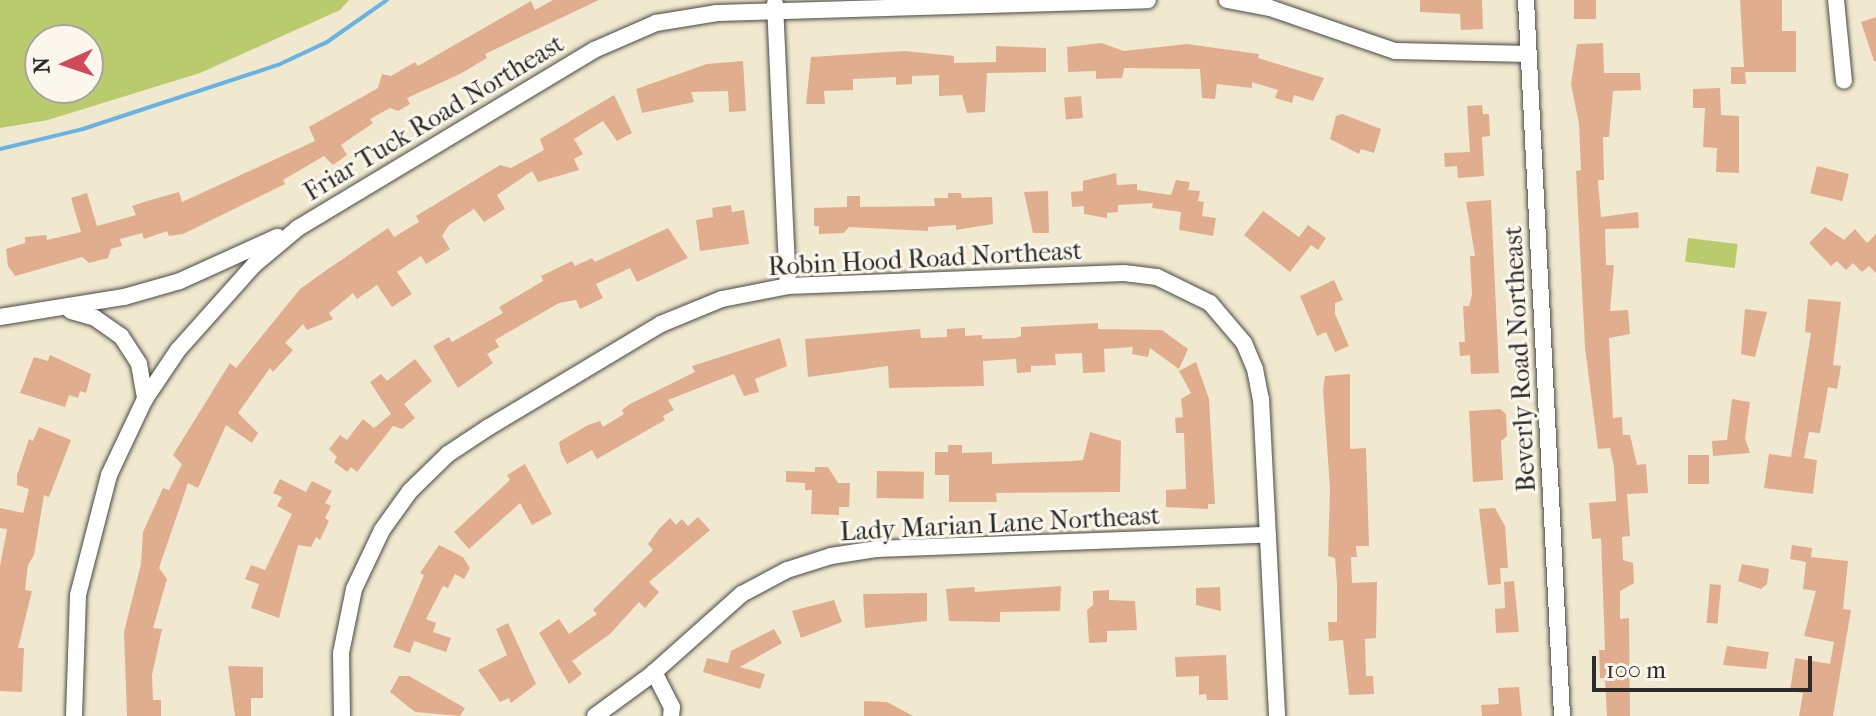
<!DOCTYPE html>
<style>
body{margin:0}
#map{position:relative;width:1876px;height:716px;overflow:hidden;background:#f0e9cf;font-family:"IM FELL French Canon",serif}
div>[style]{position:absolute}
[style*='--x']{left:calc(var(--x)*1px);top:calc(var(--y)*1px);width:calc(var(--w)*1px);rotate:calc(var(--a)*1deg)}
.green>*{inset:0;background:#bacb6e;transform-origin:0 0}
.stream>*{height:4px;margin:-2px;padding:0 2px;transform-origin:2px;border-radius:2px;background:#6ab2e1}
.building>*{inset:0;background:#e0ae8f;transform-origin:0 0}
.roads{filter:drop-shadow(0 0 2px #494844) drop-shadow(0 0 2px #494844)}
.minor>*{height:16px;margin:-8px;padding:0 8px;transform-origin:8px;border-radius:8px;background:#fff}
span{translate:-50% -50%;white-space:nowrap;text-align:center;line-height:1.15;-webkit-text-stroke:6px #fbf7ec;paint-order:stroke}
.street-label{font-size:26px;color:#2b2b2b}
.north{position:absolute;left:24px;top:24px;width:80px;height:80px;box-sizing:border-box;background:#fbf7ec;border:2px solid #a8a59f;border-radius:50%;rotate:267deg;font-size:22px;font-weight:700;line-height:32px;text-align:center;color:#2b2b2b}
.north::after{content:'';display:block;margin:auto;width:28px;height:36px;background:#d1495b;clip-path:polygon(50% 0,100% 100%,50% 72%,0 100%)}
.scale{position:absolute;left:1592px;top:656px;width:220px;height:36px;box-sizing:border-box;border:4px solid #2b2b2b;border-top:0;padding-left:10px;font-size:24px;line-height:28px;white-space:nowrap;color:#2b2b2b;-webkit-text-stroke:6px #fbf7ec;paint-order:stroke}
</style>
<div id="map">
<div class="green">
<div style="clip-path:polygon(evenodd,0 0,349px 0,340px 10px,200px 73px,48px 120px,0 128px,0 0,88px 40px,88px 88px,40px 88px,40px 40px,88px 40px)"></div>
<div style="left:1688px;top:238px;width:50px;height:24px;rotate:7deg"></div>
</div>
<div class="stream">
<div style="--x:0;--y:149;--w:85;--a:-13.5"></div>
<div style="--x:83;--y:129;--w:205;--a:-18.2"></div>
<div style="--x:278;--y:65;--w:54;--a:-25.1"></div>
<div style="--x:327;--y:42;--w:73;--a:-35"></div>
</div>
<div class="building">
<div style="clip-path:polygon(553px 0,599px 0,485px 54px,487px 58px,460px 74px,407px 98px,410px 104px,398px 111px,390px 108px,370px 119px,373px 123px,341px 145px,347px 155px,333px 165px,324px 156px,283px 180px,285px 184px,183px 234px,169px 236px,167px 231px,144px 239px,142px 233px,120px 239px,122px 246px,111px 249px,108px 258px,89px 263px,82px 257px,15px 276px,8px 266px,6px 249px,25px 243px,25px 237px,46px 235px,47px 240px,81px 232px,71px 198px,87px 193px,97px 226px,136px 215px,132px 206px,147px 201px,179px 192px,182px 202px,315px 141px,309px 127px,378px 88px,382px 74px,391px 76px,415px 62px,418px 66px,531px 1px,535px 10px)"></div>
<div style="clip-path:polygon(1420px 0,1482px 0,1483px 29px,1461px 30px,1460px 14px,1420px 12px)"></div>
<div style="left:1574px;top:0;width:22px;height:19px"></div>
<div style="clip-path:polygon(1740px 0,1782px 0,1782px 31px,1796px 31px,1796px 72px,1745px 72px,1746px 84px,1731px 84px,1731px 67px,1744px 67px)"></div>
<div style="clip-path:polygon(1876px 17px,1876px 61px,1874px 61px,1861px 22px)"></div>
<div style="clip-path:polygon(1101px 43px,1124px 51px,1187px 44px,1259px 54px,1258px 58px,1324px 78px,1313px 101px,1294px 95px,1292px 103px,1275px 98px,1278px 90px,1252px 82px,1252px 88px,1217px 84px,1215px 99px,1202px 98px,1200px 69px,1124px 68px,1122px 78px,1096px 79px,1096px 71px,1068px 72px,1067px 47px)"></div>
<div style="clip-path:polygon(1603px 43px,1604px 73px,1640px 73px,1641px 90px,1613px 91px,1609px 137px,1603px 137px,1604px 180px,1598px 180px,1601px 217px,1638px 212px,1639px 228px,1605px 229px,1606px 265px,1614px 265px,1610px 311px,1628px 310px,1630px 334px,1609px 338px,1613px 418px,1622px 417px,1623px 435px,1630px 435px,1637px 465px,1646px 464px,1648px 493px,1627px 494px,1630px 536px,1622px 537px,1623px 560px,1633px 563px,1634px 583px,1620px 591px,1620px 619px,1629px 618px,1630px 716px,1607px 716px,1605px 678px,1600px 678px,1599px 650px,1605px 650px,1601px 538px,1592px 539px,1589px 503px,1616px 501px,1614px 467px,1610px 448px,1598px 449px,1585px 347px,1576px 171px,1581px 170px,1579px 124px,1571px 84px,1577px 44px)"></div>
<div style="clip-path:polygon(996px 46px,1046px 48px,1046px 72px,987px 73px,985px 112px,967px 113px,962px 95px,939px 96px,939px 75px,912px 76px,912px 84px,896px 85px,896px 77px,853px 79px,853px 90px,824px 91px,825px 104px,806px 104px,811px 57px,904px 51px,954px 56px,954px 63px,996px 62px)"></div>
<div style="clip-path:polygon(743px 61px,746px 111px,729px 112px,728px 91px,691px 92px,694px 102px,642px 113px,636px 89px,707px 64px)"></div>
<div style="clip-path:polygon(1720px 88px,1721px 115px,1739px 116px,1739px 173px,1716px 172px,1717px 148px,1703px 147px,1705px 108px,1693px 108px,1693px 89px)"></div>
<div style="clip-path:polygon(614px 95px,632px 133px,617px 141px,603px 121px,574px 139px,583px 154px,574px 159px,579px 170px,538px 182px,532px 171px,497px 195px,505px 209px,484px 222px,474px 209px,449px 225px,442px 236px,450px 249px,426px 264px,421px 256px,397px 272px,412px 294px,392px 307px,377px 285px,357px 299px,353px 293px,329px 313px,333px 319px,307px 330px,303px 324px,285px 343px,293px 350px,273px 372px,270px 368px,238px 413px,258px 433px,252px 443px,226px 425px,198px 488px,188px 483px,159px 568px,167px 579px,153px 628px,162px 629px,152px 675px,153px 700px,161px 700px,161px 716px,127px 716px,124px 632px,141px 564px,143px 532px,163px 488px,169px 490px,182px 464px,173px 455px,230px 363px,236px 368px,300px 289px,328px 269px,388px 228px,394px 237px,419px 222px,416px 216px,500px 165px,511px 168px,544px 150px,540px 139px)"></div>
<div style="left:1081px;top:96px;width:22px;height:17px;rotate:85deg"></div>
<div style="clip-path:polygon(1482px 105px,1483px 114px,1489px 114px,1490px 136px,1482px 137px,1484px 176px,1458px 178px,1457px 166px,1445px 167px,1444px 153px,1470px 152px,1467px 106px)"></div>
<div style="clip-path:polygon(1342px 114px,1381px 129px,1374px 153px,1361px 149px,1359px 154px,1330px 139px,1336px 116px)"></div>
<div style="left:1817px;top:166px;width:33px;height:28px;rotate:14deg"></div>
<div style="clip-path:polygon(1116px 173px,1117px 185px,1137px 184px,1137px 190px,1171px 195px,1176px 180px,1190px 182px,1188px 190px,1200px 191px,1198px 201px,1204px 202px,1202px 216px,1216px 218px,1213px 236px,1179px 230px,1181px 212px,1152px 208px,1153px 203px,1118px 205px,1118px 212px,1107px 213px,1107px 218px,1084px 214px,1084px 206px,1072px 207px,1071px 192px,1083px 191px,1083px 181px)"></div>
<div style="clip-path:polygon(1048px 191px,1049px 233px,1033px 233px,1024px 192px)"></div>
<div style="clip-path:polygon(948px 193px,961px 193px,962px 198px,992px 197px,993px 224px,956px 230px,956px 225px,928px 227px,928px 231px,849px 227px,844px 233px,819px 234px,819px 226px,814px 226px,814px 208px,847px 207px,847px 196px,860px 196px,860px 207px,935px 206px,934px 198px,948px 198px)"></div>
<div style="clip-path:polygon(1491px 200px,1499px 373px,1471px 374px,1470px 355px,1460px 356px,1459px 342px,1465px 342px,1463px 306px,1469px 306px,1472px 295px,1470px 256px,1475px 256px,1466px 202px)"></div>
<div style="clip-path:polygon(731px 205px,732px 212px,744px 210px,749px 244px,700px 251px,696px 220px,713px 217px,712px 208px)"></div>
<div style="clip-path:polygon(1263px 211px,1299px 237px,1308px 225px,1326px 238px,1318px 250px,1311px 245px,1290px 272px,1244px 235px)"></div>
<div style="clip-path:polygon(1825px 227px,1844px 240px,1855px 229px,1867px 243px,1876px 234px,1876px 273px,1869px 266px,1862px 272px,1853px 263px,1846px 270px,1837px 261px,1831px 266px,1809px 243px)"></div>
<div style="clip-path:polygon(668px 228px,688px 258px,637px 282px,630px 268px,596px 284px,603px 298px,580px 309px,576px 300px,559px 303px,495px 340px,499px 347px,487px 354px,493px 363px,458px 388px,433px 346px,449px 337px,452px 342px,503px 313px,499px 307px,543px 281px,541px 276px,572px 261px,575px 266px,592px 258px,595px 262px)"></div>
<div style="clip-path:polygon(1334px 280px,1343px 300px,1335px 303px,1335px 314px,1349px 346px,1335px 352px,1326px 332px,1317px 336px,1300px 296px)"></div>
<div style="clip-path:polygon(1808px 299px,1841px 302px,1833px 365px,1841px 366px,1837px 389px,1828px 387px,1820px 433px,1809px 432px,1804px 458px,1817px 460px,1813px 494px,1764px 488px,1769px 454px,1791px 457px,1811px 333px,1805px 332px)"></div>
<div style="clip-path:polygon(1745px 309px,1767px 312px,1755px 357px,1741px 354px)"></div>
<div style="clip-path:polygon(1098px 323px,1098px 329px,1162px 330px,1188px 349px,1179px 369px,1150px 348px,1148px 357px,1132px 354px,1133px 347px,1104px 349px,1105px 372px,1083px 373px,1082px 353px,1055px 354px,1056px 365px,1031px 366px,1031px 372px,1017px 373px,1016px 359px,983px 361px,984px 386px,889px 388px,888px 366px,808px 377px,805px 339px,920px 329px,921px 338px,947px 337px,947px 329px,965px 328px,965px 336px,982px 335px,982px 339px,1015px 338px,1021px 336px,1021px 327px)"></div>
<div style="clip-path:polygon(780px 338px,787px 366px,755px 379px,759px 392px,744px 396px,734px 374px,668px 400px,674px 410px,663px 416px,665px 420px,597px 459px,592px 450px,567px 464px,561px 453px,559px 442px,588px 425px,600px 421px,603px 427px,624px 414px,622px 410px,630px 404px,695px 372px,692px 366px)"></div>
<div style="clip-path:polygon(50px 355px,91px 374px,86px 393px,80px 391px,78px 398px,69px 395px,65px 407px,20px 393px,34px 357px,48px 361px)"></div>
<div style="clip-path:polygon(415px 359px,432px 381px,404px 404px,415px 418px,402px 429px,393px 426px,357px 472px,351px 467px,347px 472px,334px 462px,337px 457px,329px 449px,340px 435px,347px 440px,363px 419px,374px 428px,391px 414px,370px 382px,381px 374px,387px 381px)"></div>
<div style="clip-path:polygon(1196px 362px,1209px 399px,1215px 504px,1208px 504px,1208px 509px,1166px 507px,1166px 490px,1186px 489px,1184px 433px,1176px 433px,1175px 418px,1183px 417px,1181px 399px,1191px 393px,1179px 371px)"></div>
<div style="clip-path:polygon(1350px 374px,1350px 449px,1366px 448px,1369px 546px,1356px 546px,1357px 557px,1351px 557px,1352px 583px,1377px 582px,1376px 638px,1365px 639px,1366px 676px,1373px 676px,1374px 694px,1349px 695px,1343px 640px,1329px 641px,1328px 622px,1337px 622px,1337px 584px,1335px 558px,1328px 556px,1330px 488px,1323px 390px,1325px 376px)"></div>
<div style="clip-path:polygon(1732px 399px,1750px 402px,1745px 438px,1750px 453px,1713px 456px,1712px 441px,1727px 440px)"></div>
<div style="clip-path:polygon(1500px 409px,1506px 414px,1507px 436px,1501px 441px,1503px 480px,1473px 482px,1469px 411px)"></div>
<div style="clip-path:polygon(39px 427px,71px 440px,49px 497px,44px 495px,34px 555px,28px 565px,25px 590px,32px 591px,18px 648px,24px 648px,22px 692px,0 691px,0 566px,7px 529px,0 528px,0 508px,23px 513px,29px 489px,17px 485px,17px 475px,29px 439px,33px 441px)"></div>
<div style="clip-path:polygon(1090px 432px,1121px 441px,1120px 492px,996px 493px,997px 502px,949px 502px,949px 475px,935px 475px,935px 452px,948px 452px,948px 445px,962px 445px,962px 453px,992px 452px,992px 464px,1074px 461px,1083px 460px)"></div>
<div style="left:1688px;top:455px;width:21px;height:29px"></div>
<div style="clip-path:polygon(525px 464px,552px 514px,532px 525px,520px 503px,469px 549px,454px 532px,510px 480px,507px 475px)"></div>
<div style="clip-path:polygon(815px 467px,828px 467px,838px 483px,850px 483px,849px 507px,839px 507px,839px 515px,811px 514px,812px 490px,805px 490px,805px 483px,786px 482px,786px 471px,815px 472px)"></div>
<div style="left:877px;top:471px;width:47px;height:27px;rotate:1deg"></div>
<div style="clip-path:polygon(280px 479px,306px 492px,312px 481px,332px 491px,325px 503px,331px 506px,325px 518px,329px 521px,320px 540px,316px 537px,311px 547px,298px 545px,279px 618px,251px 608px,259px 584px,245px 579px,251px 565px,265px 570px,292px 514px,277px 506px,282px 497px,273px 493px)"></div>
<div style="clip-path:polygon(1495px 508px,1505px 526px,1508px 568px,1500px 568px,1501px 584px,1488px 585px,1479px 509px)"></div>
<div style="clip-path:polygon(698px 517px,710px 530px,649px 582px,659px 592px,645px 608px,639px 602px,610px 634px,572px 661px,582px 674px,569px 684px,539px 633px,559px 619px,569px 634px,597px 614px,593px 610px,653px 550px,648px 544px,659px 529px,670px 518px,676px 525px,682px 519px,688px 526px)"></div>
<div style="clip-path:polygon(439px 545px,463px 557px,470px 568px,464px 579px,455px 574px,448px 588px,443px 586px,426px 619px,436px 623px,433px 632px,451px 638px,446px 652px,414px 641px,410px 653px,393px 647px,424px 575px,420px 573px)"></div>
<div style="clip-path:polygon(1792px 545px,1812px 548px,1811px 557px,1848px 561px,1843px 609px,1851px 610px,1833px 716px,1799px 716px,1803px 693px,1790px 691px,1795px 658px,1830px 664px,1834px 642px,1804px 636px,1816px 591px,1803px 589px,1806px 562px,1790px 559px)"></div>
<div style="clip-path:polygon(1742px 564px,1769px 569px,1767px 584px,1761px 589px,1738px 581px)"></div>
<div style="clip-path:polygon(1514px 581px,1519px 632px,1496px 633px,1495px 609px,1505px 608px,1504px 582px)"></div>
<div style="left:1710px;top:584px;width:11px;height:39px;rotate:5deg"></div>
<div style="clip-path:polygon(1061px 586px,1060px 611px,1000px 612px,1000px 622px,949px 621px,946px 589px,974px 587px,975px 592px)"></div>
<div style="clip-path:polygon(1220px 587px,1221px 611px,1196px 605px,1196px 588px)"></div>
<div style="clip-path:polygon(1109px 590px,1109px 600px,1135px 601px,1137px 630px,1107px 631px,1107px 642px,1089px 643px,1087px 610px,1093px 605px,1093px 591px)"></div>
<div style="clip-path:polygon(927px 593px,927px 621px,865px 628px,863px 594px)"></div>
<div style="clip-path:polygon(834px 600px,842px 622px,801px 638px,792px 611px)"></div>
<div style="clip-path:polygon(508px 623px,536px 684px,511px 703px,509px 698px,500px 702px,478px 670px,507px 655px,496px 629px)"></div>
<div style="clip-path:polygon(774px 629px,782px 643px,740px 667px,765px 674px,760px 689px,703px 672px,707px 658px,728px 663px,731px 651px)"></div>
<div style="clip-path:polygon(1727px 646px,1769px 652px,1766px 669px,1723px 665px)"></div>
<div style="clip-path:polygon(1226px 655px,1228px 700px,1207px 700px,1206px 694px,1199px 695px,1199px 676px,1176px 677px,1175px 657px)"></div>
<div style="clip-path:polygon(228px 666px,263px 667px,263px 698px,251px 698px,251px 716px,235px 716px)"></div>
<div style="clip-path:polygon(399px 676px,409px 676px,465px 708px,460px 716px,415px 712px,390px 692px)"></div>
<div style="clip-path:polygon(1519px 687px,1522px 716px,1482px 716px,1481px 705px,1499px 704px,1498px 688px)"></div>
<div style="clip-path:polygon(864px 701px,887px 702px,913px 716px,864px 716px)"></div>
</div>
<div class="roads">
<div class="minor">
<div style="--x:1227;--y:0;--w:44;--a:10.5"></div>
<div style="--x:1270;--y:8;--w:132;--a:19"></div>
<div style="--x:1395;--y:51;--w:134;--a:1.3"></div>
<div style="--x:1526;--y:0;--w:717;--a:87.12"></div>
<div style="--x:1836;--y:0;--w:81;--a:84.4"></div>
<div style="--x:775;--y:4;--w:282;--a:87.4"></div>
<div style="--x:71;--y:311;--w:25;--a:16"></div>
<div style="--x:95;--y:318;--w:32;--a:35"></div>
<div style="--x:121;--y:336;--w:33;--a:57"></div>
<div style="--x:139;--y:364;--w:36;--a:80"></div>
<div style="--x:0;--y:317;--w:126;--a:-9.2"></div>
<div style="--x:124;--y:297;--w:58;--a:-15.9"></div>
<div style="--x:180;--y:281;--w:107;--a:-24.4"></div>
<div style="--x:654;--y:672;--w:39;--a:63"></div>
<div style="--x:672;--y:707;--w:9;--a:96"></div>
<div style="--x:74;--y:716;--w:121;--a:-88.1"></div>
<div style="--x:78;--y:595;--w:124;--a:-75.5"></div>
<div style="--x:109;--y:475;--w:84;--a:-64.7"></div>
<div style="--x:145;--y:399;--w:59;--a:-56"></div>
<div style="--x:178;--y:350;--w:114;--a:-48.2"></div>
<div style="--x:254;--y:265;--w:57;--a:-40.1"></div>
<div style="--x:298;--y:228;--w:345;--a:-31"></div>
<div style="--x:594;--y:50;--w:68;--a:-23.5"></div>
<div style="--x:656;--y:23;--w:62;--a:-9.3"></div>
<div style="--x:717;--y:13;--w:431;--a:-1.7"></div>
<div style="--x:342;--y:716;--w:63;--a:-90.9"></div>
<div style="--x:341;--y:653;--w:65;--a:-78.5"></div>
<div style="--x:354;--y:589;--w:65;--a:-64.6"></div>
<div style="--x:382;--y:530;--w:48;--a:-54.3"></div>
<div style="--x:410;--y:491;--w:53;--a:-44.2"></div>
<div style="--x:448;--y:454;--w:49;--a:-33.4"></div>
<div style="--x:489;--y:427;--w:200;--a:-30.9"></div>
<div style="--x:661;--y:324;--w:66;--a:-22.3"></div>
<div style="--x:722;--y:299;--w:67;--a:-11.1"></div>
<div style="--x:788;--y:286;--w:336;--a:-2.2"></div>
<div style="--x:1124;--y:273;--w:33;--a:7"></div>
<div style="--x:1157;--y:277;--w:59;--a:26.1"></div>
<div style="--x:1210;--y:303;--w:52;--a:49.6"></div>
<div style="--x:1244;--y:343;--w:28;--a:67"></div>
<div style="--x:1255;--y:369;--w:31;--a:79"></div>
<div style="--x:1261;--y:399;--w:317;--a:87.1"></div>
<div style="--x:595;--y:716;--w:69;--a:-36.2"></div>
<div style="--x:651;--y:675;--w:122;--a:-41.7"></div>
<div style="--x:742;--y:594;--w:51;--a:-28.1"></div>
<div style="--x:787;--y:570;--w:46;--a:-17.7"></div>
<div style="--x:831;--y:556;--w:47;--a:-8.7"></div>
<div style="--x:877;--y:549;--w:391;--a:-2.1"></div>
</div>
</div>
<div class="street-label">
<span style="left:434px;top:118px;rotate:-31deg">Friar Tuck Road Northeast</span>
<span style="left:925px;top:259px;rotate:-3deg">Robin Hood Road Northeast</span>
<span style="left:1520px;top:359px;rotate:-93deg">Beverly Road Northeast</span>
<span style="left:1000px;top:524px;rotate:-3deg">Lady Marian Lane Northeast</span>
</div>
<div class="north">N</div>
<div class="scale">100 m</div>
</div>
